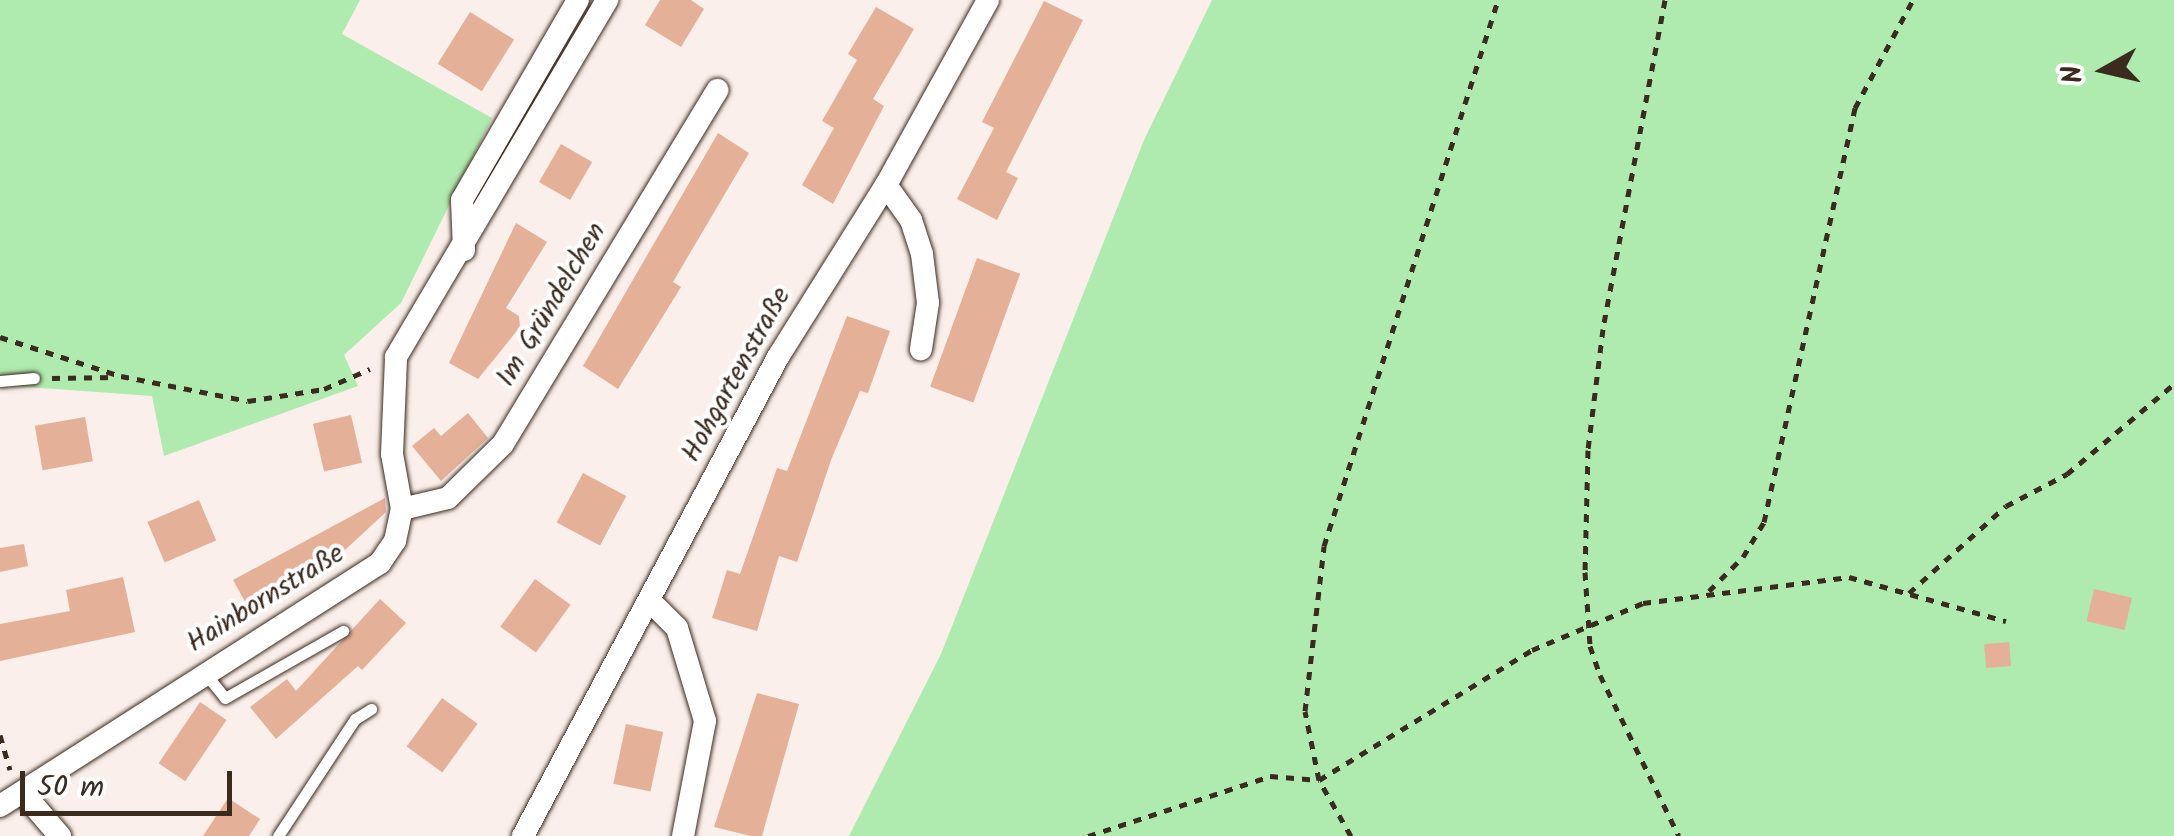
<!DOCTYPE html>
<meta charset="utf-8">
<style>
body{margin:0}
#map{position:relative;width:2174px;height:836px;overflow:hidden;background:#faefea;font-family:Kalam,sans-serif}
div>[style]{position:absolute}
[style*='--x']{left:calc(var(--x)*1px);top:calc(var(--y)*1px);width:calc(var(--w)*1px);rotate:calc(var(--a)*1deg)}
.green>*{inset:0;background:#afeaaf}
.building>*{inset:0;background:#e5b098;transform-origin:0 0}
.path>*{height:5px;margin-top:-2.5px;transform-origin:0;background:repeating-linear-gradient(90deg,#3b2a1e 0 8px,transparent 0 16px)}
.roads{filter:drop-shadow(0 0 2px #3b2a1e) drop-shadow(0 0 2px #3b2a1e)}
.lane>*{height:11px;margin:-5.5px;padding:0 5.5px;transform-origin:5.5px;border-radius:5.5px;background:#fff}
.street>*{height:22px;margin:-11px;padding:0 11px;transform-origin:11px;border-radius:11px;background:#fff}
span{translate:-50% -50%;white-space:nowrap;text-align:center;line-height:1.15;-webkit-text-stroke:8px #fff;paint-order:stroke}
.street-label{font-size:28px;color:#3b2a1e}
.north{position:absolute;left:2054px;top:20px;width:100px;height:100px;-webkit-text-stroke:8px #fff;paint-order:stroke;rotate:262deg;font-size:28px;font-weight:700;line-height:40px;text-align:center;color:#3b2a1e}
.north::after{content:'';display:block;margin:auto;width:35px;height:45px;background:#3b2a1e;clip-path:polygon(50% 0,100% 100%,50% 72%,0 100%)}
.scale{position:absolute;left:20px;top:771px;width:212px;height:45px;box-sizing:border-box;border:5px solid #3b2a1e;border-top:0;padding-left:12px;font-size:30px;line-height:35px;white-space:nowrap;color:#3b2a1e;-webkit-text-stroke:8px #fff;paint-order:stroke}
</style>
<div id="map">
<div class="green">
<div style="clip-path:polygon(0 0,360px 0,342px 34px,492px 118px,401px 303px,344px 355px,358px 386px,164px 456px,152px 396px,0 385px)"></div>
<div style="clip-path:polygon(1212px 0,2174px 0,2174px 836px,849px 836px,941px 654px,1144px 140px)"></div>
</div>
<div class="building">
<div style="clip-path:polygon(660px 0,691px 0,704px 9px,681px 47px,645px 25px)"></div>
<div style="clip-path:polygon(1044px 1px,1083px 20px,1006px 172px,1018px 178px,997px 220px,957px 199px,994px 128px,982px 122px)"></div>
<div style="clip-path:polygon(876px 7px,914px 29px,873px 99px,884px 106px,833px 204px,802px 185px,834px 128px,822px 121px,857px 60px,848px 54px)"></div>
<div style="left:470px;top:12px;width:52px;height:61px;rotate:32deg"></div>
<div style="clip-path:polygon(718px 133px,749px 153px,673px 282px,681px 287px,618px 389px,583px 366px)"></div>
<div style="left:561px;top:144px;width:36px;height:44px;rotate:30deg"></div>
<div style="clip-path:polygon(516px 223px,547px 242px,506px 308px,519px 316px,520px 327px,478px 379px,449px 363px)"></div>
<div style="left:977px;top:258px;width:46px;height:137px;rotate:20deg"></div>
<div style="clip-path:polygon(847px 316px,890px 331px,868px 393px,860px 391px,831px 460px,797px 562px,779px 556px,757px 631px,712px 618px,727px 570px,740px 574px,777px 468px,787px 471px)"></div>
<div style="clip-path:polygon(468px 413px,488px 438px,441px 481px,412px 446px,434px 428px,441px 436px)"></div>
<div style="left:351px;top:415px;width:49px;height:39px;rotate:77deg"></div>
<div style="left:85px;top:417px;width:45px;height:51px;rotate:80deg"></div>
<div style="left:583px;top:473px;width:49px;height:56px;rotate:28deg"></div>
<div style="clip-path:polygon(385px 498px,386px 512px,319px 574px,253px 616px,233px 580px)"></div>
<div style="left:199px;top:500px;width:44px;height:56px;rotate:67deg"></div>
<div style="clip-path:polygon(24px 544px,28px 566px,0 572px,0 548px)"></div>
<div style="clip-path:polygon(123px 577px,135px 632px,0 661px,0 624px,70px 611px,66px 590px)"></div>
<div style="left:535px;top:579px;width:44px;height:59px;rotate:36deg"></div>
<div style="left:2094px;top:589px;width:39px;height:33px;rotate:13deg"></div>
<div style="clip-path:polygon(380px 599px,406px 623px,362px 670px,358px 666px,276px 739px,250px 707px,287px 679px,296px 691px)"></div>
<div style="left:2009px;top:642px;width:24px;height:25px;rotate:85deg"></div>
<div style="clip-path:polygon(757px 693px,799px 704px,762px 836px,751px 836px,714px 827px)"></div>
<div style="left:442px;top:698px;width:44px;height:60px;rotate:36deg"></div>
<div style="left:200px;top:702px;width:32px;height:74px;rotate:34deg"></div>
<div style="left:626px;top:724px;width:38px;height:61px;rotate:12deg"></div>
<div style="clip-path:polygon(228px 798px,260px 819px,249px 836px,203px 836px)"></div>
</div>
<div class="path">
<div style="--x:1665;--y:0;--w:335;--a:100.7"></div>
<div style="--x:1603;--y:329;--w:122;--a:97.1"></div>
<div style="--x:1588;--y:450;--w:122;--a:91.4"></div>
<div style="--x:1585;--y:572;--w:74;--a:86.1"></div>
<div style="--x:1590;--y:646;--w:31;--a:71"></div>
<div style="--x:1600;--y:675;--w:179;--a:63.9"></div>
<div style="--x:0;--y:337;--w:127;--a:17.9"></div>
<div style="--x:121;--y:376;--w:129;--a:11.1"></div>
<div style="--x:248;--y:401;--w:77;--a:-9"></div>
<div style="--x:324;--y:389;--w:50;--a:-23.5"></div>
<div style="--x:52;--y:378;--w:64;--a:-0.9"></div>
<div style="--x:1709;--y:591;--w:48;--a:-45"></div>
<div style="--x:1743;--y:557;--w:41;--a:-59"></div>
<div style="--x:1764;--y:522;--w:424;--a:-77.6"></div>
<div style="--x:1855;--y:108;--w:123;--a:-61.8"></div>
<div style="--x:1909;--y:593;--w:130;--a:-41.9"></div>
<div style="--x:2006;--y:506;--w:69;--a:-27.7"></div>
<div style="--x:2067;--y:474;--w:140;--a:-40.1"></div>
<div style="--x:0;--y:735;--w:36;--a:74"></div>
<div style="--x:1088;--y:836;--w:192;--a:-18.2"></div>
<div style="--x:1270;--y:776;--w:49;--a:4.7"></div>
<div style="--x:1319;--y:780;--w:250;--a:-31.4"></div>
<div style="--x:1532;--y:650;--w:121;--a:-22.9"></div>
<div style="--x:1643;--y:603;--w:208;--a:-7.2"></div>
<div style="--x:1849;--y:577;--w:163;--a:15.7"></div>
<div style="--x:1351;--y:836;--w:64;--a:-119.7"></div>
<div style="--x:1319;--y:780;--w:70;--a:-101.5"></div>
<div style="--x:1305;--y:711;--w:166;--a:-83.4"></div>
<div style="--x:1324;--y:546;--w:573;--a:-72.32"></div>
</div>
<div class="roads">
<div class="lane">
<div style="--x:0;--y:381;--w:34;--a:-5"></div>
<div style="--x:204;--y:672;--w:33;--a:51"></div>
<div style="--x:225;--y:698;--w:136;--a:-29.6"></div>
<div style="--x:278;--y:836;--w:140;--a:-56.7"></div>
<div style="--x:355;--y:719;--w:19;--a:-32"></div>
</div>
<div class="street">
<div style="--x:886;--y:185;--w:43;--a:54.5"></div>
<div style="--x:911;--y:220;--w:36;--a:72"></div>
<div style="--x:922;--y:254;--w:49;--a:83"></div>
<div style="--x:928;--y:303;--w:47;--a:98.7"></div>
<div style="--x:464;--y:250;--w:50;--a:-92.3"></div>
<div style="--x:462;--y:200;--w:231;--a:-59.9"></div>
<div style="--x:402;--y:509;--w:47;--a:-13.4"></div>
<div style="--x:448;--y:498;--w:77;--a:-44.5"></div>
<div style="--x:503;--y:444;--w:414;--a:-58.8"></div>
<div style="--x:650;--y:601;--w:38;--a:45"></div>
<div style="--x:677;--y:628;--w:97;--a:73.2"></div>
<div style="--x:705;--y:721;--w:117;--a:100.8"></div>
<div style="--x:23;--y:793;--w:57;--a:49.3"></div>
<div style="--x:0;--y:806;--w:451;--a:-32.6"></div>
<div style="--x:380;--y:563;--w:27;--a:-56"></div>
<div style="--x:395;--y:541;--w:33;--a:-78"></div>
<div style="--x:402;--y:509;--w:56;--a:-100.3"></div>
<div style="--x:392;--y:454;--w:97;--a:-87.6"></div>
<div style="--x:396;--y:357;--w:415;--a:-59.4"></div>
<div style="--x:523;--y:836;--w:543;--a:-61.97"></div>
<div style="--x:778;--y:357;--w:203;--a:-57.9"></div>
<div style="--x:886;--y:185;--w:211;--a:-61.1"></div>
</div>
</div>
<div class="street-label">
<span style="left:552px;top:305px;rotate:-59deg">Im Gründelchen</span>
<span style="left:737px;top:375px;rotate:-61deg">Hohgartenstraße</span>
<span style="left:266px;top:599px;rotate:-32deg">Hainbornstraße</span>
</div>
<div class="north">N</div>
<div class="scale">50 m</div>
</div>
